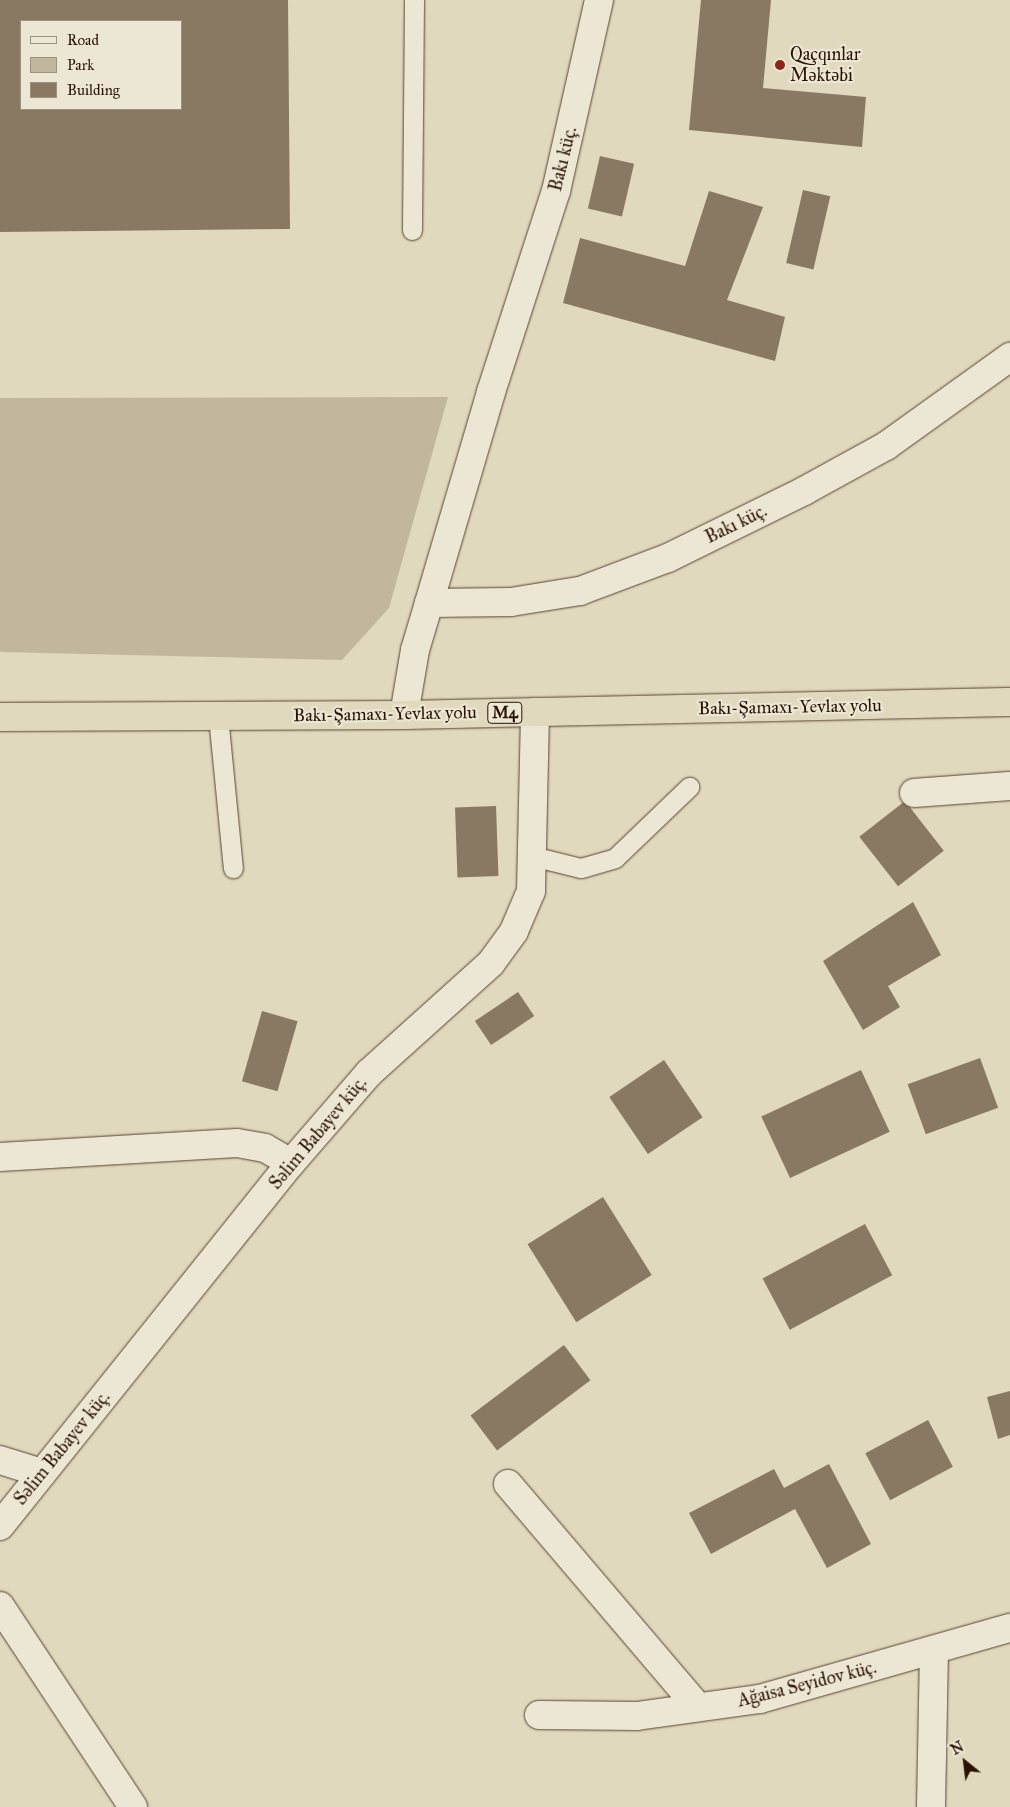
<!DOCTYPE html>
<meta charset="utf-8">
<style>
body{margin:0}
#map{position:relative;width:1010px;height:1807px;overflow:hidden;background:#e1d9bd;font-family:"IM FELL Great Primer",serif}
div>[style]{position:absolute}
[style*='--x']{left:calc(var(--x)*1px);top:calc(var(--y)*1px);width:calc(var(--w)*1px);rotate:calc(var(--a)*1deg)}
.green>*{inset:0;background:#c2b79d}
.building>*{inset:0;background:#897963;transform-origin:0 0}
.roads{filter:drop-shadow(0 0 1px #584331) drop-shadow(0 0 1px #584331)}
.lane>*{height:19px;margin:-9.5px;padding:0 9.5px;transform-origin:9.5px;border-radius:9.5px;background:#ece6d4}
.street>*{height:28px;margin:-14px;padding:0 14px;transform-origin:14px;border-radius:14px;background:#ece6d4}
.secondary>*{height:28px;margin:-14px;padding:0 14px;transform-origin:14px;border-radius:14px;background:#ece6d4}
.highway>*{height:28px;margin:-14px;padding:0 14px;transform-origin:14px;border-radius:14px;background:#e1d9bd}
.dots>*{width:14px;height:14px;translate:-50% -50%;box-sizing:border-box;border:2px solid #ece6d4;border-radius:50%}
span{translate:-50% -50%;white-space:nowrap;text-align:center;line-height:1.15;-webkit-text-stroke:4.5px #ece6d4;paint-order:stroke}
.shield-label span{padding:1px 4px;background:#ece6d4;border:1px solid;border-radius:4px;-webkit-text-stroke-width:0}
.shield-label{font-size:16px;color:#2a1102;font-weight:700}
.poi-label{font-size:18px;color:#2a1102}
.left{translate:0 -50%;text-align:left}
.street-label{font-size:18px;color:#2a1102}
.legend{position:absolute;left:20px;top:20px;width:162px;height:90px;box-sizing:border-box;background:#ece6d4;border:1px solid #9e9180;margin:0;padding:6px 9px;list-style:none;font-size:15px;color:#2a1102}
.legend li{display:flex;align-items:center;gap:10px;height:25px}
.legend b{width:25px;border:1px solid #9e9180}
.north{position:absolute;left:940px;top:1737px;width:50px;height:50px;-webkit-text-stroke:4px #ece6d4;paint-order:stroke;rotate:331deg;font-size:14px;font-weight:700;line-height:20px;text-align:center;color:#2a1102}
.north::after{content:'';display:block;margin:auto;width:18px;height:22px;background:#2a1102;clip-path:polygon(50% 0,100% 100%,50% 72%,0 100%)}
</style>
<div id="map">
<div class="green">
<div style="clip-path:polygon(448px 397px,389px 608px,342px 660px,0 652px,0 398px)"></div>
</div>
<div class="building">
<div style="clip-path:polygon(evenodd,0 0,288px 0,290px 229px,0 232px,0 0,21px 21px,181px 21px,181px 109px,21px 109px,21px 21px)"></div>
<div style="clip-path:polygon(701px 0,771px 0,763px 88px,866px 97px,862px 147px,689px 130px)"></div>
<div style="left:600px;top:156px;width:35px;height:54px;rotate:13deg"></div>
<div style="left:803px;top:190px;width:28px;height:75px;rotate:13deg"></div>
<div style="clip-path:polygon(709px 191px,763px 207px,727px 300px,785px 317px,775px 361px,563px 303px,580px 238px,685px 266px)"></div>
<div style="left:905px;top:801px;width:63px;height:58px;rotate:52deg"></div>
<div style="left:496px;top:806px;width:70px;height:41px;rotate:88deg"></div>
<div style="clip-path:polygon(913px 902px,941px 955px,888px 986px,900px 1007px,863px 1030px,823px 961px)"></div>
<div style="left:518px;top:992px;width:29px;height:52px;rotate:56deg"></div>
<div style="left:262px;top:1011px;width:37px;height:73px;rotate:16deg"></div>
<div style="left:980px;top:1058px;width:53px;height:77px;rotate:70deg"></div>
<div style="left:664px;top:1060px;width:69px;height:66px;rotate:56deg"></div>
<div style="left:861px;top:1070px;width:68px;height:110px;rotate:65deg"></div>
<div style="left:603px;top:1197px;width:92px;height:89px;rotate:58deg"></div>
<div style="left:865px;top:1224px;width:58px;height:116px;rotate:62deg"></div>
<div style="left:564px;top:1345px;width:44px;height:117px;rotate:53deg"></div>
<div style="clip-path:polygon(1010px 1391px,1010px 1435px,998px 1439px,987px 1397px)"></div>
<div style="left:928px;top:1420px;width:53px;height:71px;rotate:62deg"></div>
<div style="clip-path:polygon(829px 1464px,871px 1544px,827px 1568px,795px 1509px,711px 1554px,689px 1513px,774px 1469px,784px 1488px)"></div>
</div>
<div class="roads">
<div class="lane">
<div style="--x:412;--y:230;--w:230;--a:-89.5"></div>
<div style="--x:218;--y:716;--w:153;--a:84.4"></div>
<div style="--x:532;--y:856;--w:50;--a:13.8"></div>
<div style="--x:581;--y:868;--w:35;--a:-16"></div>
<div style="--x:615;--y:858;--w:103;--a:-43.8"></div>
</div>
<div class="street">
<div style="--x:429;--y:603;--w:82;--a:-0.7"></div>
<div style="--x:511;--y:602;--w:70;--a:-9.1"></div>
<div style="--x:580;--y:591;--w:94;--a:-20.6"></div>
<div style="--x:668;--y:558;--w:152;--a:-26.2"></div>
<div style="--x:804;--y:491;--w:94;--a:-28.8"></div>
<div style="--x:886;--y:446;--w:153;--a:-35.7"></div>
<div style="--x:404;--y:715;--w:66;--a:-80.4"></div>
<div style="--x:415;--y:650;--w:49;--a:-73.4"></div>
<div style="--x:429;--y:603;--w:220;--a:-73.6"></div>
<div style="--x:491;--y:392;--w:211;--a:-72.1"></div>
<div style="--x:556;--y:191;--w:196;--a:-77.3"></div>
<div style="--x:914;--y:793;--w:96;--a:-4.2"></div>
<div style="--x:0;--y:1157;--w:237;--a:-3.4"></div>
<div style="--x:237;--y:1143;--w:28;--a:10"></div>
<div style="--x:265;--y:1148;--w:30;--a:30"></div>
<div style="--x:0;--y:1460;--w:44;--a:17.2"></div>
<div style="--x:508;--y:1484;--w:293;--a:49.6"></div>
<div style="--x:0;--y:1606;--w:241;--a:56.5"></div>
<div style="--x:539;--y:1715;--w:98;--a:0.6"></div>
<div style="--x:637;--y:1716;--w:124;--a:-7.9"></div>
<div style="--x:760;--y:1699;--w:260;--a:-15.9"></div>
<div style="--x:931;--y:1807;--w:157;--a:-88.9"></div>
</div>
<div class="secondary">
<div style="--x:0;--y:1526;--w:465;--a:-51.3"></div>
<div style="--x:291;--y:1163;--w:119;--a:-49.1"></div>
<div style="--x:369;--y:1073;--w:164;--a:-42"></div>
<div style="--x:491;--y:963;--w:39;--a:-54"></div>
<div style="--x:514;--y:931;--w:43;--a:-67"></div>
<div style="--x:531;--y:891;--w:179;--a:-88.7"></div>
</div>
<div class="highway">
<div style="--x:0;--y:717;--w:404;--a:-0.3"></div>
<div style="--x:404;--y:715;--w:606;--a:-1.23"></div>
</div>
</div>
<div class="dots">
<div style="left:780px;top:65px;background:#8f2418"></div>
</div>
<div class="shield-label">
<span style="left:505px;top:713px">M4</span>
</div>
<div class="poi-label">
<span class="left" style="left:790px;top:65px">Qaçqınlar<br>Məktəbi</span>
</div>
<div class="street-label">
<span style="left:563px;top:159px;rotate:-76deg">Bakı küç.</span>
<span style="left:736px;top:524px;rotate:-26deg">Bakı küç.</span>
<span style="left:790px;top:707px;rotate:-1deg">Bakı-Şamaxı-Yevlax yolu</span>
<span style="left:385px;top:714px;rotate:-1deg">Bakı-Şamaxı-Yevlax yolu</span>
<span style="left:318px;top:1133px;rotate:-50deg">Səlim Babayev küç.</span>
<span style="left:62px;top:1448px;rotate:-51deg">Səlim Babayev küç.</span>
<span style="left:807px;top:1684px;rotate:-14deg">Ağaisa Seyidov küç.</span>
</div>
<ul class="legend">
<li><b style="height:6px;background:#ece6d4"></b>Road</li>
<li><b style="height:14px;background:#c2b79d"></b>Park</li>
<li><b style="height:14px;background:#897963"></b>Building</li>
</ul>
<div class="north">N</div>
</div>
